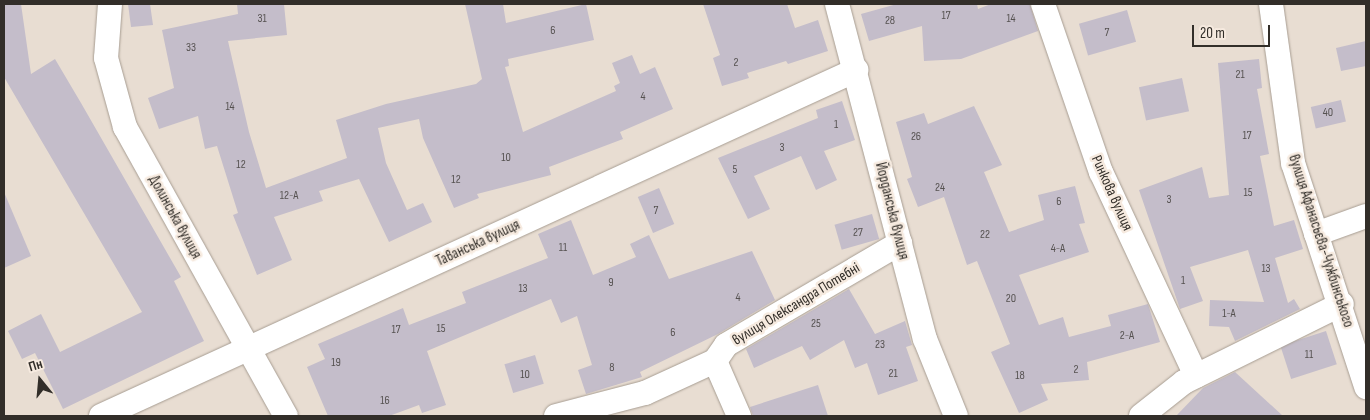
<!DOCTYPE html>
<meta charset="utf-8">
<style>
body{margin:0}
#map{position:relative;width:1370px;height:420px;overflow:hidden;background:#e8ddd2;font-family:"Sofia Sans Condensed",sans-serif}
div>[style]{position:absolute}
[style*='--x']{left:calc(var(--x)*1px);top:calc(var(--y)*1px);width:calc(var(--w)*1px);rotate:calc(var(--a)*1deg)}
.building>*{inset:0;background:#c4bdca;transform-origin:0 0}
.roads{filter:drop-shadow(0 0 1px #a79d92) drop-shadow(0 0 1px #a79d92)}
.minor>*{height:24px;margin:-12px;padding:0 12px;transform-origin:12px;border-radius:12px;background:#fff}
span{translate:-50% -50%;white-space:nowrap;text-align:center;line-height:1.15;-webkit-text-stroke:5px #f6eadf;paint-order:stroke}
.number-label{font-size:12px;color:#565251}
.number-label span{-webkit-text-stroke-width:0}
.street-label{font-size:15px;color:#322e29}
.frame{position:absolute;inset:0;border:5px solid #322e29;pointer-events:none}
.north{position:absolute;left:15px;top:355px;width:50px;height:50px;-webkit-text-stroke:4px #f6eadf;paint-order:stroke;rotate:343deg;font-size:14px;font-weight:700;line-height:20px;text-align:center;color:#322e29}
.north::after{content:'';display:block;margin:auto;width:18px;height:22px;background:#322e29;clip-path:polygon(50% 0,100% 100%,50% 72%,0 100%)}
.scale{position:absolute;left:1192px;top:25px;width:78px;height:22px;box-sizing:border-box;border:2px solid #322e29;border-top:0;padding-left:6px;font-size:15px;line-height:18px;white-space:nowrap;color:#322e29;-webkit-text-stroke:4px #f6eadf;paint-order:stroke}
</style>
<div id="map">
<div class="building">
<div style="clip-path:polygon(4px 4px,21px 4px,31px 74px,55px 59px,81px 103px,181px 277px,174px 281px,204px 341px,63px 409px,35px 353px,22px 359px,8px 331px,41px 314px,60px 352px,142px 312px,4px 77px)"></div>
<div style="clip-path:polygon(128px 4px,150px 4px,153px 25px,131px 27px)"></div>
<div style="clip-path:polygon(237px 4px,284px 4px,287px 35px,228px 41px,249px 132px,266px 188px,347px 158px,336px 120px,386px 104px,476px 84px,482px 79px,465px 4px,503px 4px,506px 23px,586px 4px,594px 40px,508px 59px,509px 66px,505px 67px,523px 132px,616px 91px,614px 86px,620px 83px,612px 63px,632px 55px,640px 74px,655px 67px,673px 109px,620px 132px,623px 139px,549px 167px,551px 175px,477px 194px,479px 198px,454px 208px,423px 138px,419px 119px,378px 128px,386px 163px,407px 210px,423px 203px,432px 222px,389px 242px,359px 179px,319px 191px,323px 201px,274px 217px,292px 260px,257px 275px,233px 215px,238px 213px,217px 146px,205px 149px,198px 116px,159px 129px,148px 98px,174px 88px,162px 30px,238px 14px)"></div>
<div style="clip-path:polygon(703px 4px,787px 4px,795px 28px,818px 20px,828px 51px,788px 64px,786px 61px,747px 73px,749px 78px,722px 86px,713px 58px,720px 55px)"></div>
<div style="clip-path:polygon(897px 4px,977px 4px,978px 9px,991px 4px,1030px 4px,1038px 31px,961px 59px,924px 61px,922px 26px,869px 41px,861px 14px)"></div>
<div style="left:1127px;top:10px;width:33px;height:50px;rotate:74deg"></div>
<div style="clip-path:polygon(1366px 41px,1366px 66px,1341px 71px,1336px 48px)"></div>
<div style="clip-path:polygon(1259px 59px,1262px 88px,1257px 89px,1269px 154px,1260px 156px,1274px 226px,1294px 220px,1303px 249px,1275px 258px,1288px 303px,1294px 299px,1300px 309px,1235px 341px,1229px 327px,1209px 326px,1210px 300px,1264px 302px,1248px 250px,1190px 267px,1203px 301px,1180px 309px,1139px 190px,1202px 167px,1209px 198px,1229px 195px,1218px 63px)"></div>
<div style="left:1182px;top:78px;width:34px;height:44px;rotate:78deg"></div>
<div style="left:1341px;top:100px;width:22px;height:31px;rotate:77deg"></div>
<div style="clip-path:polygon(842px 101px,855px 140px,824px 151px,837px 180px,816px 190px,801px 156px,754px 176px,770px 209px,748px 219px,718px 158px,818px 118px,816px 110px)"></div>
<div style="clip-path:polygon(974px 106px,1002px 165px,984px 172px,1009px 232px,1044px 220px,1038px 195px,1075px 186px,1085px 223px,1079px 224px,1089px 252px,1019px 275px,1039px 325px,1063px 317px,1069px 337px,1111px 326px,1108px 315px,1148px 304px,1160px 342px,1087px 362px,1089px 380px,1041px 384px,1048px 400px,1019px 413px,991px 352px,1010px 344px,977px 261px,967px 265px,944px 197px,918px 207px,907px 179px,912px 177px,896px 122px,924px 113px,928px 124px)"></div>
<div style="left:659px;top:188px;width:39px;height:23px;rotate:67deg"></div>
<div style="clip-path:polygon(4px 192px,31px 256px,4px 268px)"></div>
<div style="left:872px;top:214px;width:26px;height:39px;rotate:74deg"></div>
<div style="clip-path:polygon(571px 220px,593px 275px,636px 257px,630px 244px,649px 235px,669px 279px,752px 251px,775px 300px,718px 334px,640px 372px,642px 377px,586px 394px,578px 370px,592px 365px,577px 316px,561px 323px,551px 299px,427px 351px,446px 405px,422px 413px,419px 405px,389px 416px,328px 416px,307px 367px,325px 359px,318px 344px,403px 308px,409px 325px,466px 303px,462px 292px,548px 258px,538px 234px)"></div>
<div style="clip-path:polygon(849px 289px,875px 334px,905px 321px,912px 345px,906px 347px,918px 381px,878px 395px,867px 363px,855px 368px,844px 340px,810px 360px,802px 346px,754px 368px,746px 349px)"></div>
<div style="left:1326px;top:331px;width:35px;height:48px;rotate:72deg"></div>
<div style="left:535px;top:355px;width:30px;height:32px;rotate:73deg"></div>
<div style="clip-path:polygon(1235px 372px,1283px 416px,1176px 416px,1203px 388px)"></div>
<div style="clip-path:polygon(818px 385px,828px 416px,753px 416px,750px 407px)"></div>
</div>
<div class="roads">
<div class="minor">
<div style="--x:110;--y:4;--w:54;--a:94.2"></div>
<div style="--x:106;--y:58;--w:72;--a:74.6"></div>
<div style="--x:125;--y:127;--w:331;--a:60.9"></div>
<div style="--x:837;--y:4;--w:346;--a:75.3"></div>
<div style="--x:925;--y:339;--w:83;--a:68.1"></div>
<div style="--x:1043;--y:4;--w:178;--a:71"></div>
<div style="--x:1101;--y:172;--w:225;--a:65"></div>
<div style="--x:1271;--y:4;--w:161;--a:82.1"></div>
<div style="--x:1293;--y:163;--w:236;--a:71.9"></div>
<div style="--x:1316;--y:234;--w:53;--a:-19.8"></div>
<div style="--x:715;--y:361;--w:60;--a:66.4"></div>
<div style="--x:101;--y:416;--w:831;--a:-24.62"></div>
<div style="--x:556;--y:416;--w:92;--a:-14.5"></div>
<div style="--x:645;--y:393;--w:77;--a:-24.6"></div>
<div style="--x:715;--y:361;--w:19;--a:-55"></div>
<div style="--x:726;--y:345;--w:202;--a:-30.4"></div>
<div style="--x:1141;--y:416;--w:55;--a:-38.3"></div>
<div style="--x:1184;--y:382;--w:176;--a:-26.3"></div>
</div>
</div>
<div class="number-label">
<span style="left:946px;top:16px">17</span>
<span style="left:262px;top:19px">31</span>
<span style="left:1011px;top:19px">14</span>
<span style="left:890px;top:21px">28</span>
<span style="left:553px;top:31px">6</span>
<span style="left:1107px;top:33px">7</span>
<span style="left:191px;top:48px">33</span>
<span style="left:736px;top:63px">2</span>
<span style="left:1240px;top:75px">21</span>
<span style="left:643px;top:97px">4</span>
<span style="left:230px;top:107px">14</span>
<span style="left:1328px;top:113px">40</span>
<span style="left:836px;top:125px">1</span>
<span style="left:1247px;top:136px">17</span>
<span style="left:916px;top:137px">26</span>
<span style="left:782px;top:148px">3</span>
<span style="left:506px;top:158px">10</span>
<span style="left:241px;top:165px">12</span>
<span style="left:735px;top:170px">5</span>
<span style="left:456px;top:180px">12</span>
<span style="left:940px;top:188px">24</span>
<span style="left:1248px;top:193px">15</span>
<span style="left:289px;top:196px">12-А</span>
<span style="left:1169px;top:200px">3</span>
<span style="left:1059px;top:202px">6</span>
<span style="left:656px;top:211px">7</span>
<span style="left:858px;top:233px">27</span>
<span style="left:985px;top:235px">22</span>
<span style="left:563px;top:248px">11</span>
<span style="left:1058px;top:249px">4-А</span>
<span style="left:1266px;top:269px">13</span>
<span style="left:1183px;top:281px">1</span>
<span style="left:611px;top:283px">9</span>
<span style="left:523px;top:289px">13</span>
<span style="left:738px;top:298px">4</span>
<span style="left:1011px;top:299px">20</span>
<span style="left:1229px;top:314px">1-А</span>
<span style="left:816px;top:324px">25</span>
<span style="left:441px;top:329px">15</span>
<span style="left:396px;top:330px">17</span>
<span style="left:673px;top:333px">6</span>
<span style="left:1127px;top:336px">2-А</span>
<span style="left:880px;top:345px">23</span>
<span style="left:1309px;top:355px">11</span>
<span style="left:336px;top:363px">19</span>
<span style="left:612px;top:368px">8</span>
<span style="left:1076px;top:370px">2</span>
<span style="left:893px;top:374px">21</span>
<span style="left:525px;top:375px">10</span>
<span style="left:1020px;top:376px">18</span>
<span style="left:385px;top:401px">16</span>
</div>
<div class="street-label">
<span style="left:1112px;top:193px;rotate:66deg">Ринкова вулиця</span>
<span style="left:892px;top:211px;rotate:76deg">Йорданська вулиця</span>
<span style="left:175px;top:217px;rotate:61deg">Долинська вулиця</span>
<span style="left:1321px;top:241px;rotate:72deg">вулиця Афанасьєва-Чужбинського</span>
<span style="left:478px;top:243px;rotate:-25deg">Таванська вулиця</span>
<span style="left:796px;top:304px;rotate:-31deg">вулиця Олександра Потебні</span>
</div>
<div class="frame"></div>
<div class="north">Пн</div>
<div class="scale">20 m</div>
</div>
